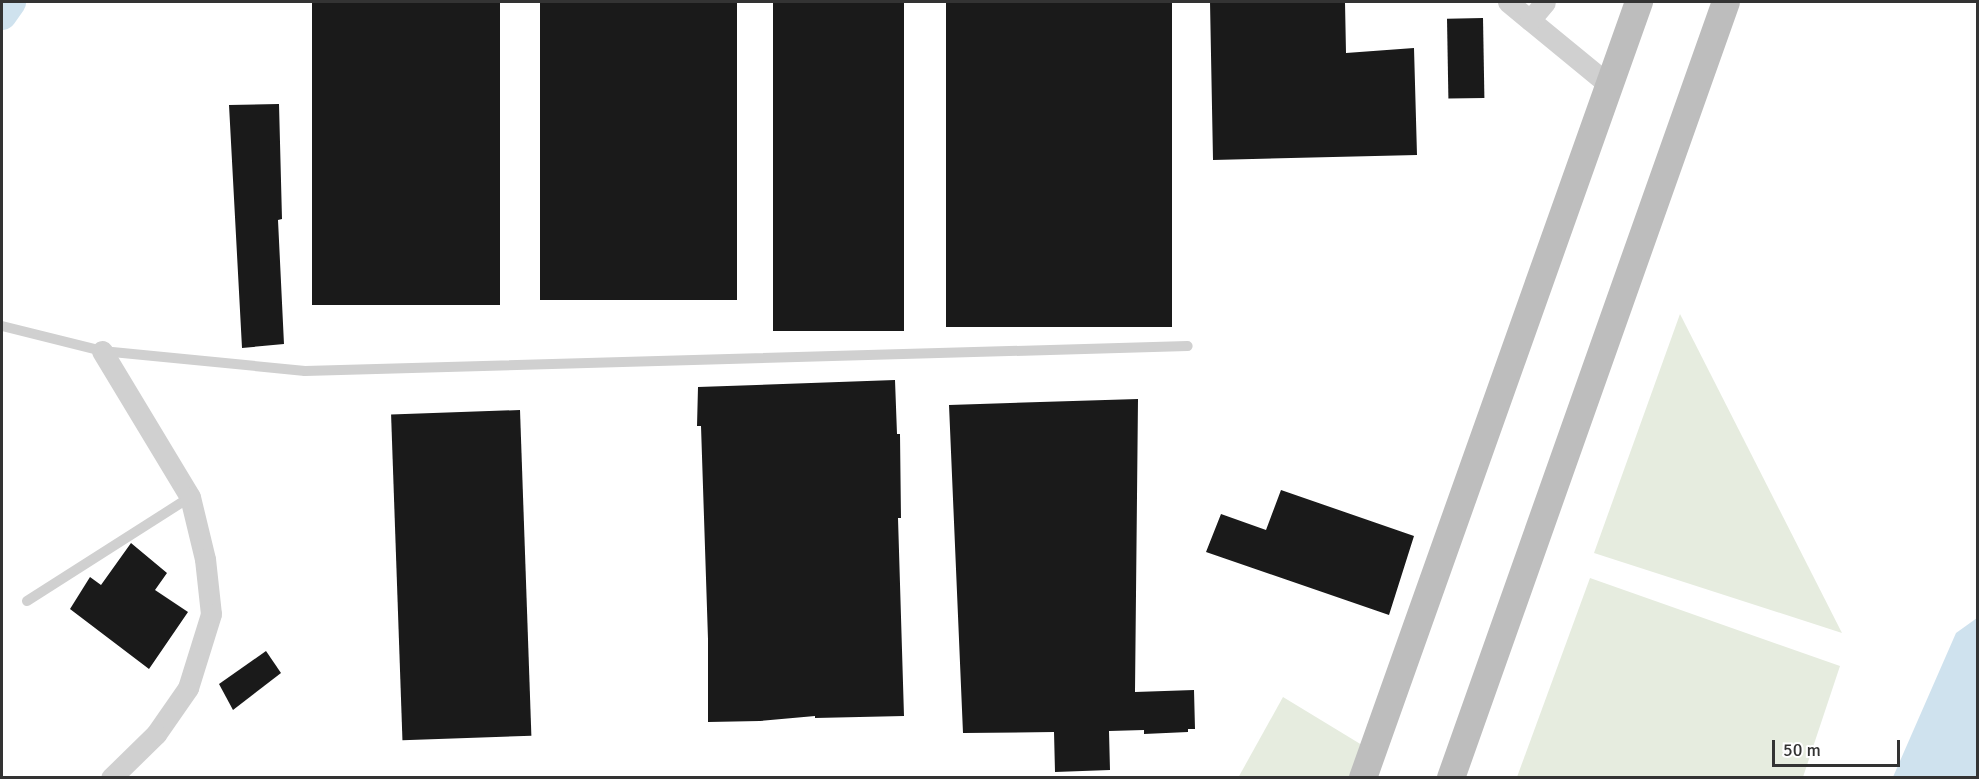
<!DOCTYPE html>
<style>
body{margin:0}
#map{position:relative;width:1979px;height:779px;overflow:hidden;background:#fff;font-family:Signika,sans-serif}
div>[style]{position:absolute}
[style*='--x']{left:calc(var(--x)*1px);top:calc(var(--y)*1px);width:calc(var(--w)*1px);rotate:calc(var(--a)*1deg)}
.green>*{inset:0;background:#e6ecdf}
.water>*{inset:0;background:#cfe2ee}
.river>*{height:30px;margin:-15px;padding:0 15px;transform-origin:15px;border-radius:15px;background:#cfe2ee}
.building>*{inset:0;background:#1a1a1a;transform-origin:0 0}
.lane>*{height:10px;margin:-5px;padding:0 5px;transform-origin:5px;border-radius:5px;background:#d0d0d0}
.street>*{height:21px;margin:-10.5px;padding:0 10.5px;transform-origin:10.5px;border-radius:10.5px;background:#d0d0d0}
.secondary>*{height:28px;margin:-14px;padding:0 14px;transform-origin:14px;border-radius:14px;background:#bdbdbd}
span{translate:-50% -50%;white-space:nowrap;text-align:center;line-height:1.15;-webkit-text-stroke:6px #fff;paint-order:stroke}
.frame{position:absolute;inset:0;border:3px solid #333;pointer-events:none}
.scale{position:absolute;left:1772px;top:740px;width:128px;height:27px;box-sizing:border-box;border:3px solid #333;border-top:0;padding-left:8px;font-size:18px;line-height:21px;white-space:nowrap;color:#333;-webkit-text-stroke:4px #fff;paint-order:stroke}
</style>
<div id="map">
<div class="green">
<div style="clip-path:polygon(1680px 314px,1842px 633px,1594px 553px)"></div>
<div style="clip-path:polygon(1590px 578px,1840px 666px,1803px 777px,1517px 777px)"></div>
<div style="clip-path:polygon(1283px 697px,1362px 745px,1351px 777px,1238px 778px)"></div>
</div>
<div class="water">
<div style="clip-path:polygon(1977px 618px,1977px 777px,1893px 777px,1956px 633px)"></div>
</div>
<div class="river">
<div style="--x:2;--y:15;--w:16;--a:-55"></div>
</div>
<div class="building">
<div style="left:312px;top:2px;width:188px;height:303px"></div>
<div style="left:540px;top:2px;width:197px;height:298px"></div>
<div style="left:773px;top:2px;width:131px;height:329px"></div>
<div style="left:946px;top:2px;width:226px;height:325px"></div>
<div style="clip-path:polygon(1210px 2px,1345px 2px,1346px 53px,1414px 48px,1417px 155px,1213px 160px)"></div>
<div style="left:1483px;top:18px;width:80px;height:36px;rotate:89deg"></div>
<div style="clip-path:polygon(279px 104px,282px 219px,278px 220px,284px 344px,242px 348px,229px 105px)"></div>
<div style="clip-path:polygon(895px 380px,897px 434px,900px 434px,901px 518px,898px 518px,904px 716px,815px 718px,815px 716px,760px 721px,708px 722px,708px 639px,701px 426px,697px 426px,698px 387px)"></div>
<div style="clip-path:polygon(1138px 399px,1135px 692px,1194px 690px,1195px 729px,1188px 729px,1188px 732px,1144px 734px,1144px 730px,1109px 731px,1110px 770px,1055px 772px,1054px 732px,963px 733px,949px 405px)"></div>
<div style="left:520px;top:410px;width:326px;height:129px;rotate:88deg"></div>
<div style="clip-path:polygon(1281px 490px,1414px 536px,1389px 615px,1206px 552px,1221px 514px,1266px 530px)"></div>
<div style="clip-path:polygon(131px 543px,167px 573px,155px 590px,188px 612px,149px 669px,70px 609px,90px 577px,101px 585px)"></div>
<div style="clip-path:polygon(266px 651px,281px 673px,233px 710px,219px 684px)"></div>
</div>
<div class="lane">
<div style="--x:2;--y:326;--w:103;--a:14"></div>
<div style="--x:102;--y:351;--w:204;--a:5.6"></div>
<div style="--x:305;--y:371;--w:883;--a:-1.62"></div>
<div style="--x:27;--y:601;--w:193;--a:-32.5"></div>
</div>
<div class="street">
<div style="--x:1508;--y:2;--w:131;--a:39.4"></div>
<div style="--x:1530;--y:20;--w:23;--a:-50"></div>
<div style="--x:102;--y:351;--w:170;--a:58.9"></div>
<div style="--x:190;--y:497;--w:64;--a:76.4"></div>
<div style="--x:205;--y:559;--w:55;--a:83.8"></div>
<div style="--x:211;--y:614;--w:77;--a:107.3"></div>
<div style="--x:188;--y:688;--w:56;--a:124.8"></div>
<div style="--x:156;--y:734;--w:63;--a:135.6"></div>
</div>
<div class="secondary">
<div style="--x:1363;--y:778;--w:824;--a:-70.42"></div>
<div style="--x:1451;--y:778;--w:823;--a:-70.49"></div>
</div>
<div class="frame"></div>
<div class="scale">50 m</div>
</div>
